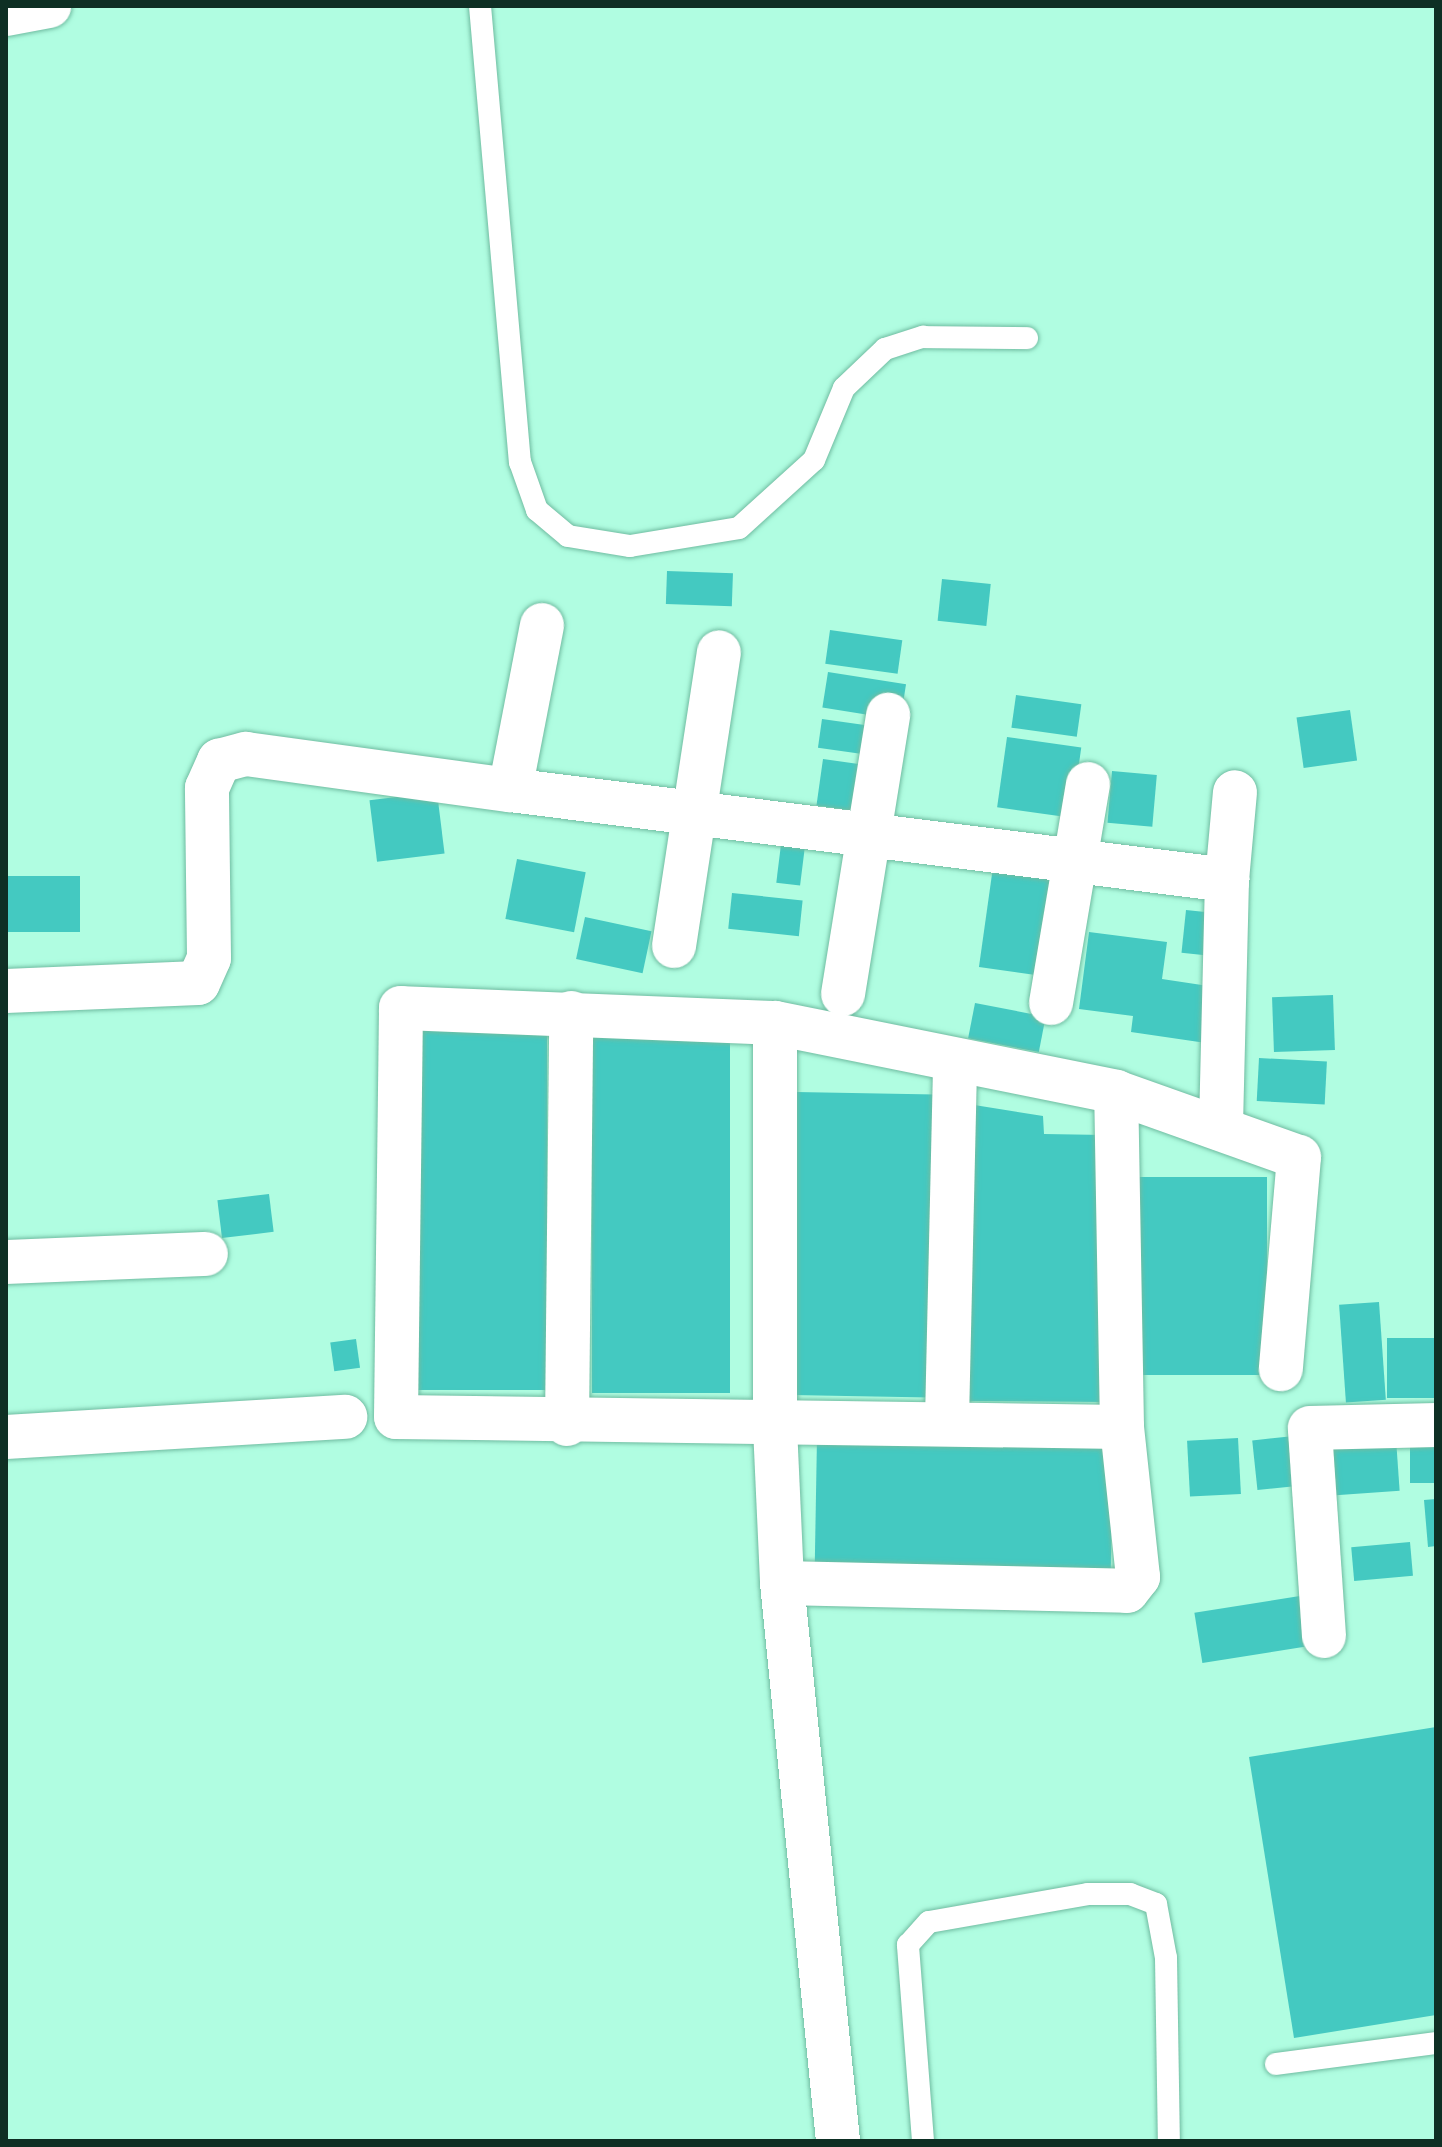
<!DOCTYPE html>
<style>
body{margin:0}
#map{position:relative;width:1442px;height:2147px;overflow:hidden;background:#b0fde1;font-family:Rubik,sans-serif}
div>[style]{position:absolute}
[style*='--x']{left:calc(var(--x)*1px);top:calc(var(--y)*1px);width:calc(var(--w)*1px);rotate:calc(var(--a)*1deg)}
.building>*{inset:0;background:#44c9c1;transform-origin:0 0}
.roads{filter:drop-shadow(0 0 2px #70bca1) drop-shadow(0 0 2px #70bca1)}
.service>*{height:22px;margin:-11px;padding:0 11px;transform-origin:11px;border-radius:11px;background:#fff}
.minor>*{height:44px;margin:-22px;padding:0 22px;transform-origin:22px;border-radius:22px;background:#fff}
span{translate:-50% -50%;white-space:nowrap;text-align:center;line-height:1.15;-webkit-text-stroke:8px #fff;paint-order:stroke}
.frame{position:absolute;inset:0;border:8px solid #0e2f24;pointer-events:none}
</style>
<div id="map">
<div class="building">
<div style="left:667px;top:571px;width:66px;height:33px;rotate:2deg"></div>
<div style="left:942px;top:579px;width:49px;height:42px;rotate:6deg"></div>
<div style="left:830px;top:630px;width:73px;height:34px;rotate:8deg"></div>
<div style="left:828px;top:672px;width:79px;height:36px;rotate:9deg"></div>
<div style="left:1016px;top:695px;width:66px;height:33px;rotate:8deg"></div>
<div style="left:1350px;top:710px;width:51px;height:54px;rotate:82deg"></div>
<div style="left:822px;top:719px;width:77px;height:29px;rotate:8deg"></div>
<div style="left:1007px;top:737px;width:75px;height:71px;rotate:8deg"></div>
<div style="left:823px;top:759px;width:77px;height:47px;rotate:8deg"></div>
<div style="left:1112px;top:771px;width:45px;height:52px;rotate:5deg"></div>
<div style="left:437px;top:792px;width:62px;height:68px;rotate:83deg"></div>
<div style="left:782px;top:836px;width:24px;height:47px;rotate:7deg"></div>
<div style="left:517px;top:859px;width:70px;height:61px;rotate:11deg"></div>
<div style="left:993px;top:867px;width:59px;height:101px;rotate:8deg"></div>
<div style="left:6px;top:876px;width:74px;height:56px"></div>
<div style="left:732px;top:893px;width:71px;height:36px;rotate:6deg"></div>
<div style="left:1186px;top:910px;width:31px;height:43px;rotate:6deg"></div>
<div style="left:585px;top:917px;width:68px;height:43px;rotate:12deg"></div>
<div style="clip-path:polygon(1089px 932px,1167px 942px,1162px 979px,1215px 987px,1206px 1043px,1131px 1032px,1133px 1016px,1079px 1009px)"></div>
<div style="left:1333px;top:995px;width:55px;height:61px;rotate:88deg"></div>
<div style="left:975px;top:1003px;width:72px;height:36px;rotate:11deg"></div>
<div style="left:409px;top:1026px;width:138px;height:364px"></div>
<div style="left:592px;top:1029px;width:138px;height:364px"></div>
<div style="left:1259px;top:1058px;width:68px;height:43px;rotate:3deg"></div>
<div style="left:796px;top:1092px;width:139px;height:303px;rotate:1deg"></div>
<div style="clip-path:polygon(968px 1104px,1043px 1116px,1044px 1134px,1105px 1135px,1104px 1402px,967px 1401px)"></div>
<div style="left:1132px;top:1177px;width:135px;height:198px"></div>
<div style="left:269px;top:1194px;width:38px;height:52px;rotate:83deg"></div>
<div style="left:1379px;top:1302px;width:98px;height:40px;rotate:86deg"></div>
<div style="left:1436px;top:1338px;width:60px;height:49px;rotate:90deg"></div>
<div style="left:356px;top:1339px;width:29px;height:26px;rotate:82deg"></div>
<div style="left:1294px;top:1436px;width:50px;height:42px;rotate:84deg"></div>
<div style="left:817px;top:1437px;width:296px;height:140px;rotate:1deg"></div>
<div style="left:1436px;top:1437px;width:46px;height:26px;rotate:90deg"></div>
<div style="left:1238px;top:1438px;width:56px;height:51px;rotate:87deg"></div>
<div style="left:1396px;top:1439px;width:52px;height:64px;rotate:86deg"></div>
<div style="clip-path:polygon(1436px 1499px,1436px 1546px,1428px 1547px,1424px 1500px)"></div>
<div style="left:1410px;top:1542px;width:34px;height:59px;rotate:85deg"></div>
<div style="left:1306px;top:1595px;width:51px;height:113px;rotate:81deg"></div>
<div style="clip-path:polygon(1436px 1727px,1436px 2015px,1294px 2038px,1249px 1757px)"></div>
</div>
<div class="roads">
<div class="service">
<div style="--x:480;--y:6;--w:458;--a:85"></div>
<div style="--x:520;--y:462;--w:51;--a:70.5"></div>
<div style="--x:537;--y:510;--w:40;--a:40"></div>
<div style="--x:568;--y:536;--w:63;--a:9.2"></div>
<div style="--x:630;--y:546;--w:110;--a:-9.4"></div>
<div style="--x:739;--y:528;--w:101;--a:-42.2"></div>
<div style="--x:814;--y:460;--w:78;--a:-67.4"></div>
<div style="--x:844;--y:388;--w:57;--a:-43.6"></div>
<div style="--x:885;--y:349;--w:40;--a:-18"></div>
<div style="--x:923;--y:337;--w:104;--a:0.6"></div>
<div style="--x:1276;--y:2064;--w:161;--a:-7.5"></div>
<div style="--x:923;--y:2141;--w:197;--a:-94.4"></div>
<div style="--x:908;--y:1945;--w:31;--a:-48"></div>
<div style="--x:929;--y:1922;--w:161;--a:-10"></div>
<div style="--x:1088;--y:1894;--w:42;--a:0"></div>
<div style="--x:1130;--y:1894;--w:28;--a:21"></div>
<div style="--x:1156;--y:1904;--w:55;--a:79.5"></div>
<div style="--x:1166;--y:1958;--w:183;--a:89.1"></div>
</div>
<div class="minor">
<div style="--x:6;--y:14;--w:44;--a:-10.5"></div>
<div style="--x:510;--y:790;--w:723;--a:7.15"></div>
<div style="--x:1227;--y:880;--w:249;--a:91.4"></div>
<div style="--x:1227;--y:880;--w:88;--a:-84.8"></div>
<div style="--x:674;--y:946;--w:297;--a:-81.3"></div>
<div style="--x:6;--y:991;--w:192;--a:-2.4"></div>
<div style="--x:198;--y:983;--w:27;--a:-66"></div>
<div style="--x:209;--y:958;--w:170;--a:-90.7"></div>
<div style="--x:207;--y:788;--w:30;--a:-66"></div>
<div style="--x:219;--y:761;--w:28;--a:-15"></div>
<div style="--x:246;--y:754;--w:266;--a:7.8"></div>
<div style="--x:510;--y:790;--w:168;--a:-79"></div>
<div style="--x:843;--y:994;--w:283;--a:-80.8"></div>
<div style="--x:1051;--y:1003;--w:222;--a:-80.4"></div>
<div style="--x:775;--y:1023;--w:404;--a:90"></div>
<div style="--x:775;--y:1427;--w:156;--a:87.4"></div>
<div style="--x:782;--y:1583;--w:561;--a:84.27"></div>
<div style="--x:6;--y:1262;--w:200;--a:-2.3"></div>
<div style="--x:947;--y:1420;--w:360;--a:-88.7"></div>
<div style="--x:567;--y:1424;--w:411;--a:-89.4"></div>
<div style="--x:1122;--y:1427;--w:726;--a:-179.21"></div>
<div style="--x:396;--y:1417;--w:409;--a:-89.3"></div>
<div style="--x:401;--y:1008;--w:374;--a:2.3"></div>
<div style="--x:775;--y:1023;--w:348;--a:11.4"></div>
<div style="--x:1116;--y:1092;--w:194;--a:19.6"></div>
<div style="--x:1299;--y:1157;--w:213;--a:94.9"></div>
<div style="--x:6;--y:1437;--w:340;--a:-3.4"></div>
<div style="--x:782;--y:1583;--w:345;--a:1.3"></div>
<div style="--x:1127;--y:1591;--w:18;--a:-52"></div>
<div style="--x:1138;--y:1577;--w:151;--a:-96.1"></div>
<div style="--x:1122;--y:1427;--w:335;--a:-91"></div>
<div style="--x:1324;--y:1636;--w:208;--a:-93.9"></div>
<div style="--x:1310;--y:1428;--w:126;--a:-1.4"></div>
</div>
</div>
<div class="frame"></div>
</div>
